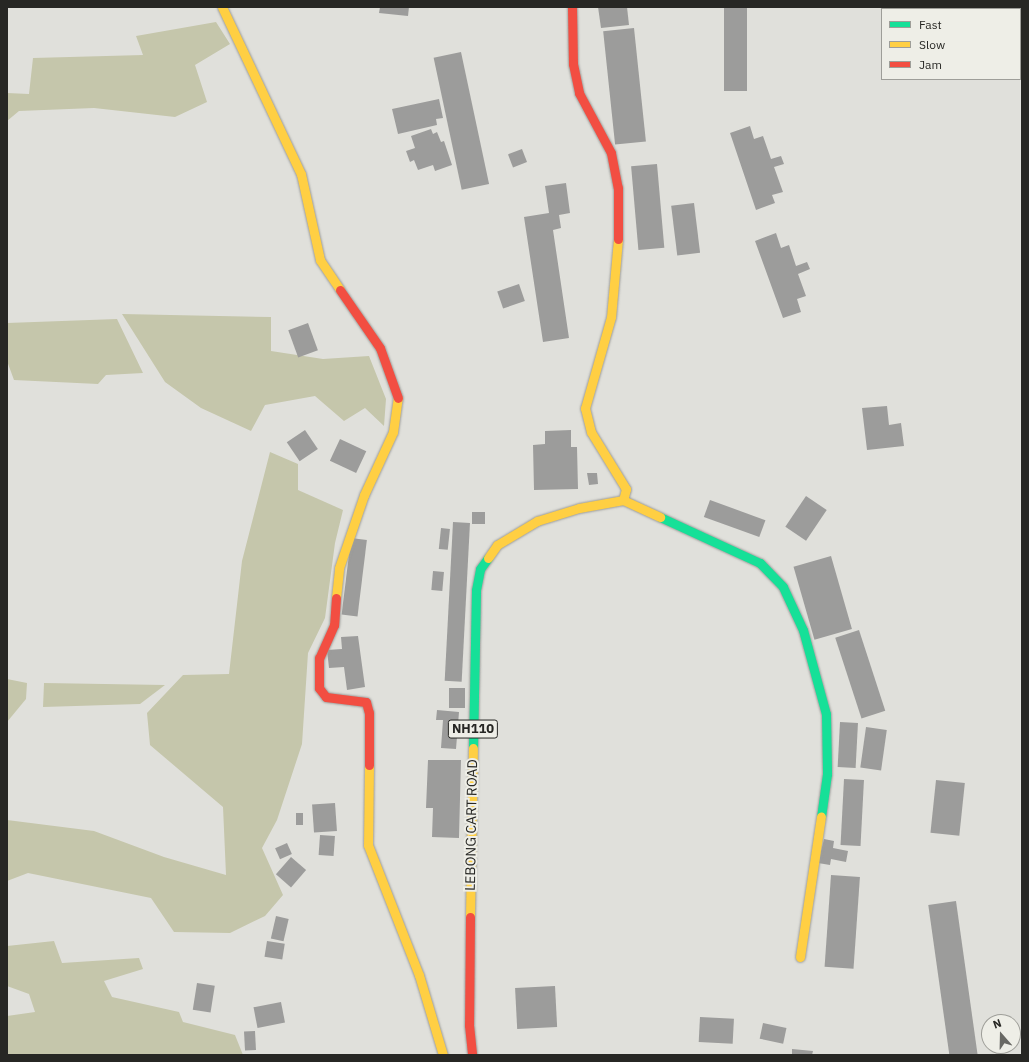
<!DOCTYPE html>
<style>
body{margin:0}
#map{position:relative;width:1029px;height:1062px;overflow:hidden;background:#e0e0db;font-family:"IBM Plex Sans",sans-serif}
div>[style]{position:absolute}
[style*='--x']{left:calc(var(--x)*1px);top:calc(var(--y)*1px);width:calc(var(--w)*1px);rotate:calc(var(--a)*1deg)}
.green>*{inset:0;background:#c5c6ab}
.building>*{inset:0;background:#9c9c9b;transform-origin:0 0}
.roads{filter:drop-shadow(0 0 1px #9e9e9b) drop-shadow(0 0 1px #9e9e9b)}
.fast>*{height:9px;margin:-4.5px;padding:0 4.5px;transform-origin:4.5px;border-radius:4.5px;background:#16e098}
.slow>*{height:9px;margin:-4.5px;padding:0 4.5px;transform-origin:4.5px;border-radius:4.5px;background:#ffcf43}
.jam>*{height:9px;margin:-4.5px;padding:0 4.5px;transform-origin:4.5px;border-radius:4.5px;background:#f24e42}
span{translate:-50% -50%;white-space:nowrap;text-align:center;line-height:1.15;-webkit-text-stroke:4px #eeeee7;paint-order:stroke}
.shield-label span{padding:1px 3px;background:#eeeee7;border:1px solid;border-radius:3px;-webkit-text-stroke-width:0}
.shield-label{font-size:13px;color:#272724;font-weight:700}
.street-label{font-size:14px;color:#272724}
.frame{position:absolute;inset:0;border:8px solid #272724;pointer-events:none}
.legend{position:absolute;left:881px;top:8px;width:140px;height:72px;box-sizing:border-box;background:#eeeee7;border:1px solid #9e9e99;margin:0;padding:5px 7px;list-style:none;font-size:12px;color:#272724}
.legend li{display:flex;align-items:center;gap:8px;height:20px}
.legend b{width:20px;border:1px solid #9e9e99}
.north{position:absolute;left:981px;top:1014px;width:40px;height:40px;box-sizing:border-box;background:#eeeee7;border:1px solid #9e9e99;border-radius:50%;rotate:340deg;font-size:11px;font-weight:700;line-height:16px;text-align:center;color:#272724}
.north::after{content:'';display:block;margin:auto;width:14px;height:18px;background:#686864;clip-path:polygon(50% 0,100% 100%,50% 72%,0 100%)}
</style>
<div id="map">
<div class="green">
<div style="clip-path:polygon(216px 22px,230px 44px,195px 65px,207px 102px,175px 117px,94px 108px,19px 111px,7px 121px,7px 93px,29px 94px,33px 58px,143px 55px,136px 36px)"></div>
<div style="clip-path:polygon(122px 314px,271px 317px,271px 351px,323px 359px,369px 356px,386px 399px,384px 426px,365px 408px,344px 421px,315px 396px,265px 405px,251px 431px,201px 408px,165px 382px)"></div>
<div style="clip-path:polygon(117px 319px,143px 373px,106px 375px,98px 384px,14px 380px,7px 361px,7px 323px)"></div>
<div style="clip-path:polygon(270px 452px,298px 464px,298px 490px,343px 510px,335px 543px,325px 618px,308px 653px,302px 744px,277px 820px,262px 848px,283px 895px,265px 916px,230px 933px,174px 932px,151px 898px,28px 873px,7px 881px,7px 820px,94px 831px,164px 857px,226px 875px,223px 807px,150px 745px,147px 713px,183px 675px,229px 674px,242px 561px)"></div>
<div style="clip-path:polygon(7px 679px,27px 683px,26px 699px,7px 722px)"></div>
<div style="clip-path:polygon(44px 683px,165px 685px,140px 704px,43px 707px)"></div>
<div style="clip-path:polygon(54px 941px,62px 963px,139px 958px,143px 969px,104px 981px,112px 997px,179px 1012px,183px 1022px,235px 1035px,243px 1055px,7px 1055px,7px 1016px,35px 1012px,29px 994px,7px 986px,7px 946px)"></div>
</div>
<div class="building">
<div style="clip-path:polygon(380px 7px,409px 7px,408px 16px,379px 13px)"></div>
<div style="clip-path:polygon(598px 7px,627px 7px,629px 25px,601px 28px)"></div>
<div style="left:724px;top:7px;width:23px;height:84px"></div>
<div style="left:634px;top:28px;width:114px;height:31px;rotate:84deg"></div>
<div style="left:461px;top:52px;width:135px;height:28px;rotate:78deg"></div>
<div style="clip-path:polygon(439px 99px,443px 118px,436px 119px,437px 125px,398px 134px,392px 109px)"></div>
<div style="clip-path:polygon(750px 126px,754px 139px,763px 136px,771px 159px,781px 156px,784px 164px,774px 167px,783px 192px,772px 195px,775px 203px,756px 210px,730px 133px)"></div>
<div style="clip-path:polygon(431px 129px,433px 134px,437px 132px,441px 142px,444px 141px,452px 165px,435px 171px,433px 165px,418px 170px,414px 160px,410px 162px,406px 151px,415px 148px,411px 136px)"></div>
<div style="left:522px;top:149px;width:14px;height:15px;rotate:69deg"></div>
<div style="left:657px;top:164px;width:84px;height:26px;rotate:85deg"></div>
<div style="clip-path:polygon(566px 183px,570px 213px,559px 215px,561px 228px,553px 230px,569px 338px,543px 342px,524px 217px,549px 213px,545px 186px)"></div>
<div style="left:694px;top:203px;width:50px;height:23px;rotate:83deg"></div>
<div style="clip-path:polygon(776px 233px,781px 248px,789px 245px,796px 266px,807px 262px,810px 269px,798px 274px,806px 296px,797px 299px,801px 312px,783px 318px,755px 241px)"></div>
<div style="left:519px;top:284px;width:18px;height:23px;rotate:71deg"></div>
<div style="left:308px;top:323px;width:29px;height:21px;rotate:70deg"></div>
<div style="clip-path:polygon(887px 406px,889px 425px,901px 423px,904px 446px,867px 450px,862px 408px)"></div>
<div style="left:305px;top:430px;width:23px;height:22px;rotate:56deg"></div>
<div style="clip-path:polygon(571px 430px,571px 447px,577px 447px,578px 489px,534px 490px,533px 445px,545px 444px,545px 431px)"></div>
<div style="left:340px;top:439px;width:29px;height:24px;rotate:25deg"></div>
<div style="clip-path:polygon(587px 473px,597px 473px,598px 484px,589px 485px)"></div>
<div style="left:806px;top:496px;width:25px;height:37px;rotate:34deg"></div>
<div style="left:710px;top:500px;width:59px;height:18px;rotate:20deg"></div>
<div style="left:472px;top:512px;width:13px;height:12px"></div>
<div style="left:453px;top:522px;width:17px;height:159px;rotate:3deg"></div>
<div style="left:441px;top:528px;width:9px;height:21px;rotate:6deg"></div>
<div style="left:351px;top:538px;width:16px;height:77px;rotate:7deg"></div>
<div style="left:831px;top:556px;width:76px;height:39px;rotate:74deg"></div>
<div style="left:433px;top:571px;width:11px;height:19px;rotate:5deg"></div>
<div style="left:859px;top:630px;width:85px;height:25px;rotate:72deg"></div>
<div style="clip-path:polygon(358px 636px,365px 687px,347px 690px,344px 667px,329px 668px,327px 650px,342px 649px,341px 637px)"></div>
<div style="left:449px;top:688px;width:16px;height:20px"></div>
<div style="clip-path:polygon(437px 710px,459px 712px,456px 749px,441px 748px,443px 720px,436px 720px)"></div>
<div style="left:840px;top:722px;width:18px;height:45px;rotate:3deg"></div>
<div style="left:866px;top:727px;width:21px;height:41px;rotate:8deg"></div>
<div style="clip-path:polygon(428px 760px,461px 760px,459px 838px,432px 837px,433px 808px,426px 808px)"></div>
<div style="left:844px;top:779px;width:20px;height:66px;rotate:3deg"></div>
<div style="left:936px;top:780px;width:29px;height:53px;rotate:6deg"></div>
<div style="left:335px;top:803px;width:28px;height:23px;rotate:86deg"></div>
<div style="left:296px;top:813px;width:7px;height:12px"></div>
<div style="left:320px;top:835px;width:15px;height:20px;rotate:4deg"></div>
<div style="clip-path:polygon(824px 839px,834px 841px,833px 848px,848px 851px,846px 862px,831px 859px,830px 865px,818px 863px)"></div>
<div style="left:287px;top:843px;width:12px;height:13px;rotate:66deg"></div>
<div style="left:291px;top:857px;width:20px;height:23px;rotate:41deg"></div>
<div style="left:831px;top:875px;width:29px;height:92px;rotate:4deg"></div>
<div style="left:956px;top:901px;width:156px;height:28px;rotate:82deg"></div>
<div style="left:276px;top:916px;width:13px;height:23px;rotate:13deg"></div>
<div style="left:267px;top:941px;width:18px;height:16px;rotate:9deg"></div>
<div style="left:197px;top:983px;width:18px;height:27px;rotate:9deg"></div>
<div style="left:555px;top:986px;width:41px;height:40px;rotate:87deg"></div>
<div style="left:281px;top:1002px;width:21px;height:28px;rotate:79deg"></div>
<div style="left:700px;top:1017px;width:34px;height:25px;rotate:3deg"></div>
<div style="left:763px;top:1023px;width:24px;height:16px;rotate:12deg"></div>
<div style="left:255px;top:1031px;width:19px;height:11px;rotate:87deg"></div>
<div style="clip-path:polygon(792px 1049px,813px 1051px,812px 1055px,792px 1055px)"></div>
</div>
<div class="roads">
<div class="fast">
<div style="--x:660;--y:517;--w:110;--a:24.7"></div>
<div style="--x:760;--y:563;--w:33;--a:46"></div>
<div style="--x:783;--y:587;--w:47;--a:65.1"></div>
<div style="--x:803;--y:630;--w:87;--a:74.7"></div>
<div style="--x:826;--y:714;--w:60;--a:89"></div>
<div style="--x:827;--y:774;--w:43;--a:97.9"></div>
<div style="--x:473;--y:748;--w:158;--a:-88.9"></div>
<div style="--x:476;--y:590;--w:21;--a:-79"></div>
<div style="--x:480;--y:569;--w:14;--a:-54"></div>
</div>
<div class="slow">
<div style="--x:222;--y:7;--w:185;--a:64.7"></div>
<div style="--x:301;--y:174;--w:88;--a:77.5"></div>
<div style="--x:320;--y:260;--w:36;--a:56"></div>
<div style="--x:618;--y:239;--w:78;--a:95.1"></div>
<div style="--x:611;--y:317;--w:95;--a:105.9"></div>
<div style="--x:585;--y:408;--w:25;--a:76"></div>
<div style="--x:591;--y:432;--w:67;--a:58.4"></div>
<div style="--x:626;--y:489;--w:11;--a:105"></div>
<div style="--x:623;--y:500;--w:41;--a:24.7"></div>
<div style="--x:488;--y:558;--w:16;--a:-55"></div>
<div style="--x:497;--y:545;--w:47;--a:-31"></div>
<div style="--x:537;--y:521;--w:44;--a:-17.2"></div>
<div style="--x:579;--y:508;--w:45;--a:-10.3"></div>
<div style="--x:336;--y:598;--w:30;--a:-84"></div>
<div style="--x:339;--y:568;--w:77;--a:-71.1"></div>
<div style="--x:364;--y:495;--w:69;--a:-65.3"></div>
<div style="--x:393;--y:432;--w:34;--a:-82"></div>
<div style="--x:369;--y:765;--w:80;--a:90.7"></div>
<div style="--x:368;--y:845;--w:140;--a:68.6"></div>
<div style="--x:419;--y:975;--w:84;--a:73.3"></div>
<div style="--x:470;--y:917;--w:169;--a:-89"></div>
<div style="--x:800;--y:957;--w:142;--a:-81.5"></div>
</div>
<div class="jam">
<div style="--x:572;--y:7;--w:57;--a:89"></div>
<div style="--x:573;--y:64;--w:30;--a:78"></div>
<div style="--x:579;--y:93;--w:68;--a:61.9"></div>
<div style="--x:611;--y:153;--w:36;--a:79"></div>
<div style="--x:618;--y:188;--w:51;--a:90"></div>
<div style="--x:340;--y:290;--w:70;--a:55.4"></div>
<div style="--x:380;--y:348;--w:53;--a:70.2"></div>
<div style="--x:336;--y:598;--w:27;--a:94"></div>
<div style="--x:334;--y:625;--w:36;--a:114"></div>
<div style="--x:319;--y:658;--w:30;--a:90"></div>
<div style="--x:319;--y:688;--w:11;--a:52"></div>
<div style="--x:326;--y:697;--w:40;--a:7.1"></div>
<div style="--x:366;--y:702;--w:11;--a:75"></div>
<div style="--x:369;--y:713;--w:52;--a:90"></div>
<div style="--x:470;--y:917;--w:108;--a:90.5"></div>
<div style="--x:469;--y:1025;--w:30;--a:84"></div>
</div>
</div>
<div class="shield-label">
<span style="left:473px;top:729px">NH110</span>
</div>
<div class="street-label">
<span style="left:471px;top:825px;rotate:-89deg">LEBONG CART ROAD</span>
</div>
<div class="frame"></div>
<ul class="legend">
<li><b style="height:5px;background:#16e098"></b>Fast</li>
<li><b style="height:5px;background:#ffcf43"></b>Slow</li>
<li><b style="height:5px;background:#f24e42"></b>Jam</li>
</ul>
<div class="north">N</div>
</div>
